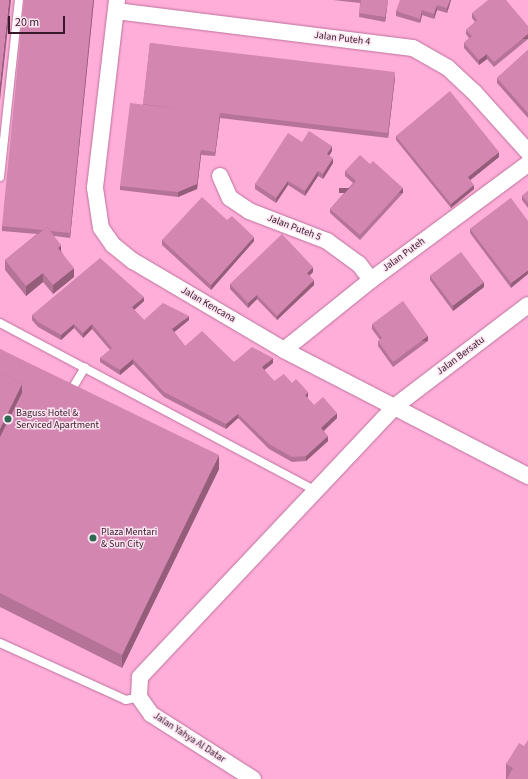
<!DOCTYPE html>
<style>
body{margin:0}
#map{position:relative;width:528px;height:779px;overflow:hidden;background:#feaed9;font-family:"Source Sans 3",sans-serif}
div>[style]{position:absolute}
[style*='--x']{left:calc(var(--x)*1px);top:calc(var(--y)*1px);width:calc(var(--w)*1px);rotate:calc(var(--a)*1deg)}
.roads{filter:drop-shadow(0 0 1px #bc719b) drop-shadow(0 0 1px #bc719b)}
.lane>*{height:8px;margin:-4px;padding:0 4px;transform-origin:4px;border-radius:4px;background:#fff}
.street>*{height:16px;margin:-8px;padding:0 8px;transform-origin:8px;border-radius:8px;background:#fff}
.wall>*{inset:0;background:#b57397}
.shaded-wall>*{inset:0;background:#945e7b;transform-origin:0 0}
.building>*{inset:0;background:#d386b0;transform-origin:0 0}
.dots>*{width:11px;height:11px;translate:-50% -50%;box-sizing:border-box;border:2px solid #fce3f0;border-radius:50%}
span{translate:-50% -50%;white-space:nowrap;text-align:center;line-height:1.15;-webkit-text-stroke:3px #fce3f0;paint-order:stroke}
.street-label{font-size:10px;color:#37192a}
.poi-label{font-size:10px;color:#37192a}
.left{translate:0 -50%;text-align:left}
.scale{position:absolute;left:8px;top:16px;width:57px;height:18px;box-sizing:border-box;border:2px solid #37192a;border-top:0;padding-left:5px;font-size:12px;line-height:14px;white-space:nowrap;color:#37192a;-webkit-text-stroke:3px #fce3f0;paint-order:stroke}
</style>
<div id="map">
<div class="roads">
<div class="lane">
<div style="--x:0;--y:177;--w:178;--a:-83.9"></div>
<div style="--x:0;--y:323;--w:358;--a:28"></div>
<div style="--x:69;--y:394;--w:31;--a:-59"></div>
<div style="--x:0;--y:643;--w:138;--a:24.3"></div>
<div style="--x:126;--y:700;--w:13;--a:-13"></div>
</div>
<div class="street">
<div style="--x:117;--y:0;--w:189;--a:96.7"></div>
<div style="--x:95;--y:188;--w:40;--a:81.5"></div>
<div style="--x:101;--y:228;--w:21;--a:55"></div>
<div style="--x:113;--y:245;--w:26;--a:39"></div>
<div style="--x:133;--y:261;--w:175;--a:30.5"></div>
<div style="--x:284;--y:350;--w:275;--a:27.3"></div>
<div style="--x:116;--y:11;--w:299;--a:7.1"></div>
<div style="--x:413;--y:48;--w:40;--a:29.7"></div>
<div style="--x:448;--y:68;--w:35;--a:43"></div>
<div style="--x:474;--y:92;--w:81;--a:48"></div>
<div style="--x:220;--y:176;--w:24;--a:66"></div>
<div style="--x:230;--y:198;--w:23;--a:34"></div>
<div style="--x:249;--y:211;--w:84;--a:21"></div>
<div style="--x:327;--y:241;--w:39;--a:36"></div>
<div style="--x:359;--y:264;--w:20;--a:53"></div>
<div style="--x:284;--y:350;--w:112;--a:-38.8"></div>
<div style="--x:371;--y:280;--w:195;--a:-36.5"></div>
<div style="--x:253;--y:779;--w:121;--a:-147.5"></div>
<div style="--x:151;--y:714;--w:21;--a:-125"></div>
<div style="--x:139;--y:697;--w:20;--a:-87"></div>
<div style="--x:140;--y:677;--w:371;--a:-46.7"></div>
<div style="--x:394;--y:407;--w:168;--a:-37.3"></div>
</div>
</div>
<div class="wall">
<div style="clip-path:polygon(94px 0,70px 238px,54px 236px,74px 277px,53px 294px,43px 282px,26px 296px,5px 270px,5px 260px,37px 234px,2px 231px,2px 226px)"></div>
<div style="clip-path:polygon(333px 0,388px 0,385px 22px,359px 17px,360px 3px)"></div>
<div style="clip-path:polygon(451px 0,447px 13px,437px 10px,434px 19px,422px 15px,420px 23px,396px 16px,396px 11px)"></div>
<div style="clip-path:polygon(472px 13px,528px 26px,528px 39px,494px 67px,487px 59px,479px 65px,464px 48px,464px 43px,469px 38px,466px 34px,466px 30px,475px 22px,472px 18px)"></div>
<div style="clip-path:polygon(150px 43px,395px 77px,388px 138px,220px 118px,215px 156px,201px 155px,197px 189px,178px 197px,120px 190px,120px 186px,143px 105px)"></div>
<div style="clip-path:polygon(528px 50px,528px 118px,497px 83px,497px 78px)"></div>
<div style="clip-path:polygon(396px 136px,499px 157px,470px 180px,474px 189px,451px 208px,396px 140px)"></div>
<div style="clip-path:polygon(302px 142px,332px 151px,329px 156px,333px 163px,323px 179px,318px 176px,305px 196px,288px 185px,276px 203px,255px 189px,255px 184px)"></div>
<div style="clip-path:polygon(370px 164px,403px 193px,360px 240px,330px 213px,330px 209px,353px 183px,345px 176px,345px 171px)"></div>
<div style="clip-path:polygon(528px 191px,528px 208px,522px 200px,522px 196px)"></div>
<div style="clip-path:polygon(511px 198px,511px 288px,470px 233px,470px 229px)"></div>
<div style="clip-path:polygon(227px 220px,254px 241px,211px 290px,162px 245px,162px 240px)"></div>
<div style="clip-path:polygon(313px 272px,309px 276px,314px 285px,277px 320px,257px 299px,248px 308px,230px 289px,230px 284px)"></div>
<div style="clip-path:polygon(430px 276px,484px 287px,453px 311px,430px 280px)"></div>
<div style="clip-path:polygon(144px 301px,134px 310px,144px 320px,189px 320px,174px 332px,185px 346px,234px 362px,273px 363px,264px 370px,274px 381px,292px 383px,308px 397px,307px 398px,314px 405px,337px 418px,324px 431px,328px 441px,306px 461px,292px 462px,269px 449px,238px 418px,226px 429px,164px 397px,133px 364px,120px 375px,100px 362px,100px 358px,110px 350px,92px 329px,83px 338px,74px 328px,61px 340px,38px 327px,32px 320px,32px 315px)"></div>
<div style="clip-path:polygon(372px 324px,428px 341px,393px 367px,378px 346px,378px 341px,380px 340px,372px 329px)"></div>
<div style="clip-path:polygon(0 349px,219px 469px,122px 668px,0 607px)"></div>
<div style="clip-path:polygon(524px 746px,528px 779px,506px 779px,506px 764px)"></div>
</div>
<div class="shaded-wall">
<div style="clip-path:polygon(9px 0,11px 0,0 100px,0 83px)"></div>
<div style="clip-path:polygon(93px 0,94px 0,70px 238px,70px 233px)"></div>
<div style="clip-path:polygon(388px 0,385px 22px,385px 17px)"></div>
<div style="clip-path:polygon(450px 0,451px 0,447px 13px,447px 8px)"></div>
<div style="clip-path:polygon(437px 5px,437px 10px,434px 19px,434px 14px)"></div>
<div style="clip-path:polygon(422px 10px,422px 15px,420px 23px,420px 19px)"></div>
<div style="left:528px;top:34px;width:5px;height:44px;rotate:90deg"></div>
<div style="clip-path:polygon(487px 54px,487px 59px,479px 65px,479px 60px)"></div>
<div style="clip-path:polygon(395px 72px,395px 77px,388px 138px,388px 133px)"></div>
<div style="clip-path:polygon(220px 113px,220px 118px,215px 156px,215px 152px)"></div>
<div style="clip-path:polygon(332px 146px,332px 151px,327px 159px,327px 154px)"></div>
<div style="clip-path:polygon(201px 150px,201px 155px,197px 189px,178px 197px,178px 192px)"></div>
<div style="clip-path:polygon(499px 152px,499px 157px,468px 182px,468px 177px)"></div>
<div style="clip-path:polygon(333px 158px,333px 163px,323px 179px,323px 174px)"></div>
<div style="clip-path:polygon(318px 171px,318px 176px,305px 196px,305px 191px)"></div>
<div style="clip-path:polygon(288px 181px,288px 185px,276px 203px,276px 198px)"></div>
<div style="clip-path:polygon(474px 185px,474px 189px,451px 208px,451px 204px)"></div>
<div style="left:403px;top:188px;width:5px;height:64px;rotate:90deg"></div>
<div style="clip-path:polygon(254px 237px,254px 241px,211px 290px,211px 285px)"></div>
<div style="clip-path:polygon(61px 245px,61px 254px,58px 248px)"></div>
<div style="clip-path:polygon(313px 267px,313px 272px,307px 278px,307px 273px)"></div>
<div style="clip-path:polygon(74px 268px,74px 277px,53px 294px,53px 285px)"></div>
<div style="clip-path:polygon(528px 270px,528px 274px,511px 288px,511px 283px)"></div>
<div style="clip-path:polygon(43px 273px,43px 282px,26px 296px,26px 286px)"></div>
<div style="clip-path:polygon(314px 280px,314px 285px,277px 320px,277px 316px)"></div>
<div style="clip-path:polygon(484px 282px,484px 287px,453px 311px,453px 306px)"></div>
<div style="clip-path:polygon(257px 295px,257px 299px,248px 308px,248px 303px)"></div>
<div style="clip-path:polygon(144px 297px,144px 301px,132px 312px,132px 307px)"></div>
<div style="clip-path:polygon(189px 316px,189px 320px,172px 334px,172px 329px)"></div>
<div style="clip-path:polygon(74px 324px,74px 328px,61px 340px,61px 335px)"></div>
<div style="clip-path:polygon(92px 324px,92px 329px,83px 338px,83px 333px)"></div>
<div style="left:428px;top:336px;width:5px;height:44px;rotate:90deg"></div>
<div style="clip-path:polygon(273px 358px,273px 363px,262px 372px,262px 367px)"></div>
<div style="clip-path:polygon(133px 359px,133px 364px,120px 375px,120px 370px)"></div>
<div style="clip-path:polygon(22px 384px,22px 406px,0 450px,0 429px)"></div>
<div style="clip-path:polygon(308px 392px,308px 397px,305px 400px,305px 395px)"></div>
<div style="clip-path:polygon(337px 413px,337px 418px,321px 433px,321px 428px)"></div>
<div style="clip-path:polygon(238px 414px,238px 418px,226px 429px,226px 424px)"></div>
<div style="clip-path:polygon(328px 436px,328px 441px,306px 461px,306px 456px)"></div>
<div style="clip-path:polygon(219px 455px,219px 469px,122px 668px,122px 655px)"></div>
</div>
<div class="building">
<div style="clip-path:polygon(0 0,9px 0,0 83px)"></div>
<div style="clip-path:polygon(24px 0,93px 0,70px 233px,50px 231px,47px 227px,43px 230px,2px 226px)"></div>
<div style="clip-path:polygon(361px 0,388px 0,385px 17px,359px 13px)"></div>
<div style="clip-path:polygon(400px 0,450px 0,447px 8px,437px 5px,434px 14px,422px 10px,420px 19px,396px 11px)"></div>
<div style="clip-path:polygon(488px 0,506px 0,528px 26px,528px 34px,494px 62px,487px 54px,479px 60px,464px 43px,472px 36px,466px 30px,477px 20px,472px 13px)"></div>
<div style="clip-path:polygon(150px 43px,395px 72px,388px 133px,220px 113px,215px 152px,201px 150px,197px 184px,178px 192px,120px 186px,130px 103px,181px 109px,143px 104px)"></div>
<div style="clip-path:polygon(528px 50px,528px 113px,497px 78px)"></div>
<div style="clip-path:polygon(450px 91px,499px 152px,468px 177px,474px 185px,451px 204px,396px 136px)"></div>
<div style="clip-path:polygon(309px 131px,332px 146px,327px 154px,333px 158px,323px 174px,318px 171px,305px 191px,288px 181px,276px 198px,255px 184px,288px 133px,302px 142px)"></div>
<div style="clip-path:polygon(360px 155px,370px 164px,373px 161px,403px 188px,360px 235px,330px 209px,356px 181px,345px 171px)"></div>
<div style="clip-path:polygon(528px 191px,528px 203px,522px 196px)"></div>
<div style="clip-path:polygon(202px 197px,227px 220px,232px 216px,254px 237px,211px 285px,162px 240px)"></div>
<div style="clip-path:polygon(511px 198px,528px 221px,528px 270px,511px 283px,470px 229px)"></div>
<div style="clip-path:polygon(47px 227px,61px 245px,58px 248px,74px 268px,53px 285px,43px 273px,26px 286px,5px 260px)"></div>
<div style="clip-path:polygon(282px 234px,313px 267px,307px 273px,314px 280px,277px 316px,257px 295px,248px 303px,230px 284px)"></div>
<div style="left:461px;top:252px;width:38px;height:39px;rotate:53deg"></div>
<div style="clip-path:polygon(100px 258px,144px 297px,132px 307px,144px 320px,163px 303px,189px 316px,172px 329px,185px 346px,202px 331px,234px 362px,252px 347px,273px 358px,262px 367px,274px 381px,284px 374px,292px 383px,296px 379px,308px 392px,305px 395px,314px 405px,323px 397px,337px 413px,321px 428px,328px 436px,306px 456px,292px 457px,269px 444px,238px 414px,226px 424px,164px 392px,133px 359px,120px 370px,100px 358px,112px 348px,92px 324px,83px 333px,74px 324px,61px 335px,38px 322px,32px 315px)"></div>
<div style="clip-path:polygon(403px 301px,428px 336px,393px 362px,378px 341px,382px 338px,372px 324px)"></div>
<div style="clip-path:polygon(0 349px,219px 455px,122px 655px,0 593px,0 437px,22px 393px,22px 384px,0 373px)"></div>
<div style="clip-path:polygon(0 373px,22px 384px,0 429px)"></div>
<div style="clip-path:polygon(528px 740px,528px 779px,507px 779px,513px 768px,506px 764px,519px 743px,524px 746px)"></div>
</div>
<div class="dots">
<div style="left:8px;top:419px;background:#2e6852"></div>
<div style="left:93px;top:538px;background:#2e6852"></div>
</div>
<div class="street-label">
<span style="left:342px;top:39px;rotate:7deg">Jalan Puteh 4</span>
<span style="left:294px;top:228px;rotate:21deg">Jalan Puteh 5</span>
<span style="left:404px;top:255px;rotate:-36deg">Jalan Puteh</span>
<span style="left:208px;top:305px;rotate:30deg">Jalan Kencana</span>
<span style="left:461px;top:356px;rotate:-37deg">Jalan Bersatu</span>
<span style="left:189px;top:738px;rotate:33deg">Jalan Yahya Al Datar</span>
</div>
<div class="poi-label">
<span class="left" style="left:16px;top:419px">Baguss Hotel &amp;<br>Serviced Apartment</span>
<span class="left" style="left:101px;top:538px">Plaza Mentari<br>&amp; Sun City</span>
</div>
<div class="scale">20 m</div>
</div>
